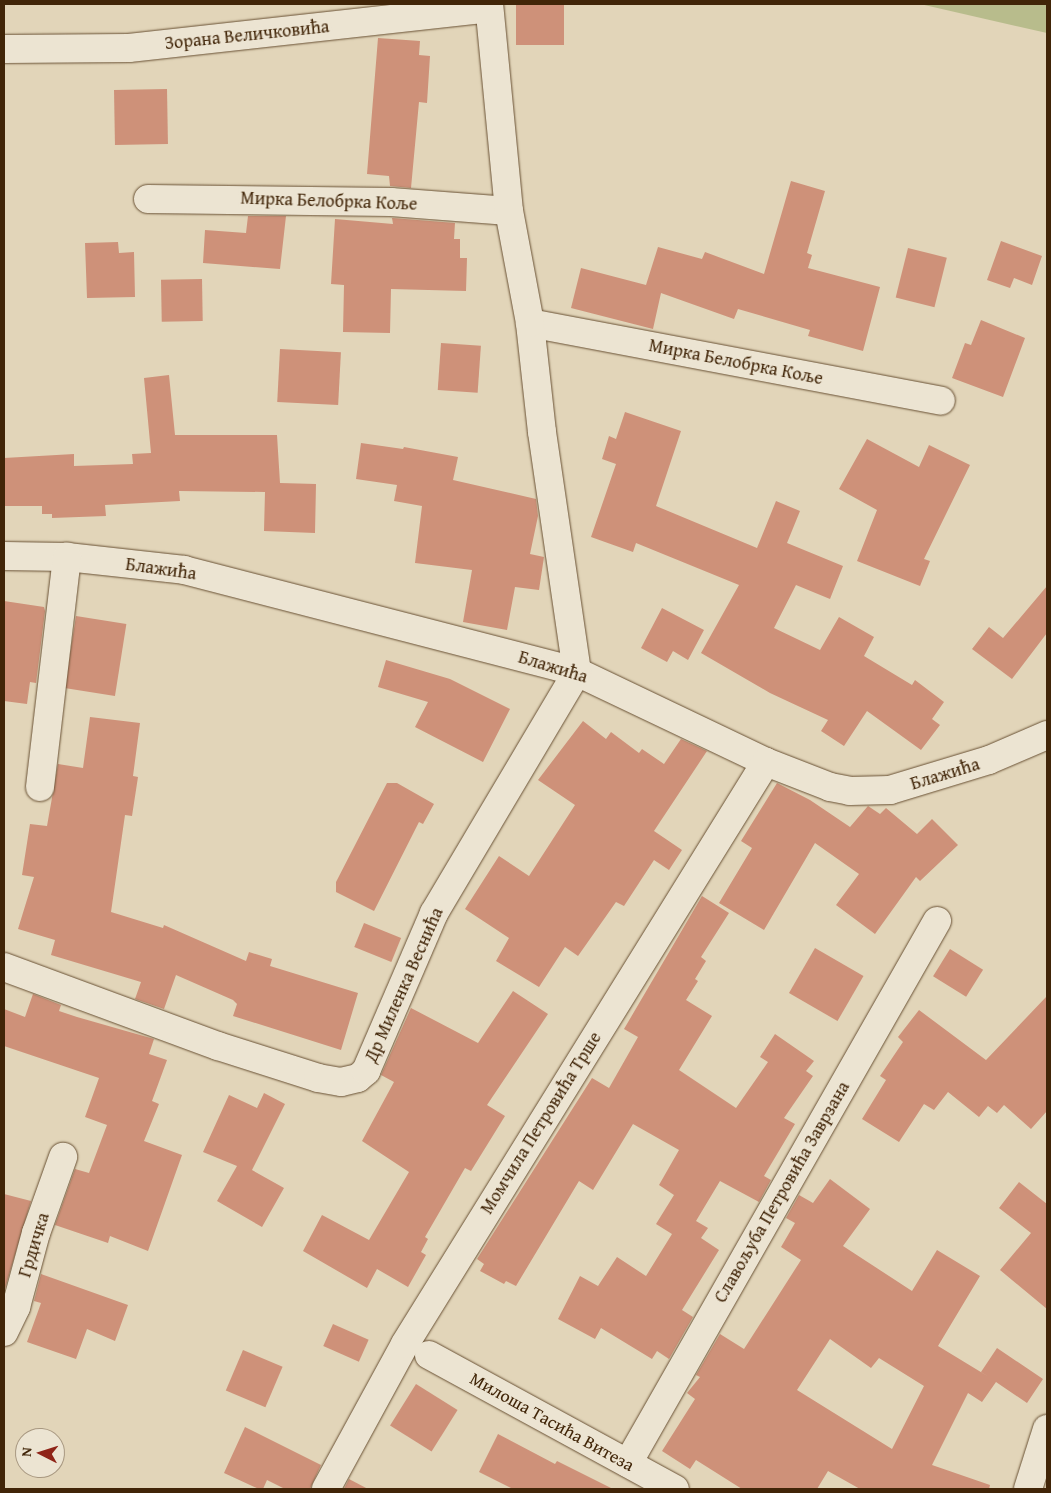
<!DOCTYPE html>
<meta charset="utf-8">
<style>
body{margin:0}
#map{position:relative;width:1051px;height:1493px;overflow:hidden;background:#e2d5b9;font-family:"Gentium Book Plus",serif}
div>[style]{position:absolute}
[style*='--x']{left:calc(var(--x)*1px);top:calc(var(--y)*1px);width:calc(var(--w)*1px);rotate:calc(var(--a)*1deg)}
.green>*{inset:0;background:#b8bc8c}
.building>*{inset:0;background:#ce9179;transform-origin:0 0}
.roads{filter:drop-shadow(0 0 1px #695134) drop-shadow(0 0 1px #695134)}
.minor>*{height:28px;margin:-14px;padding:0 14px;transform-origin:14px;border-radius:14px;background:#ece4d2}
span{translate:-50% -50%;white-space:nowrap;text-align:center;line-height:1.15;-webkit-text-stroke:5px #ece4d2;paint-order:stroke}
.street-label{font-size:18px;color:#412508}
.frame{position:absolute;inset:0;border:5px solid #412508;pointer-events:none}
.north{position:absolute;left:15px;top:1428px;width:50px;height:50px;box-sizing:border-box;background:#ece4d2;border:1px solid #a89881;border-radius:50%;rotate:275deg;font-size:14px;font-weight:700;line-height:20px;text-align:center;color:#412508}
.north::after{content:'';display:block;margin:auto;width:18px;height:22px;background:#8f2418;clip-path:polygon(50% 0,100% 100%,50% 72%,0 100%)}
</style>
<div id="map">
<div class="green">
<div style="clip-path:polygon(920px 4px,1047px 4px,1047px 33px)"></div>
</div>
<div class="building">
<div style="left:516px;top:4px;width:48px;height:41px"></div>
<div style="clip-path:polygon(378px 38px,420px 41px,419px 55px,430px 56px,427px 103px,419px 102px,411px 188px,390px 186px,389px 176px,367px 174px)"></div>
<div style="left:167px;top:89px;width:55px;height:53px;rotate:89deg"></div>
<div style="clip-path:polygon(791px 181px,825px 191px,807px 253px,812px 255px,808px 268px,880px 287px,863px 351px,808px 336px,810px 330px,738px 309px,734px 319px,661px 293px,653px 329px,571px 308px,581px 268px,646px 285px,658px 247px,702px 259px,705px 252px,764px 274px)"></div>
<div style="clip-path:polygon(248px 216px,286px 216px,280px 269px,203px 263px,205px 230px,246px 233px)"></div>
<div style="clip-path:polygon(392px 218px,455px 223px,454px 239px,460px 239px,460px 258px,467px 258px,466px 291px,391px 289px,390px 333px,343px 332px,344px 285px,331px 284px,335px 219px,393px 224px)"></div>
<div style="clip-path:polygon(1001px 241px,1042px 256px,1032px 285px,1014px 278px,1010px 288px,987px 280px)"></div>
<div style="clip-path:polygon(118px 242px,119px 253px,134px 252px,135px 297px,87px 298px,85px 243px)"></div>
<div style="left:908px;top:248px;width:40px;height:51px;rotate:14deg"></div>
<div style="left:202px;top:279px;width:42px;height:41px;rotate:89deg"></div>
<div style="clip-path:polygon(981px 320px,1025px 338px,1003px 397px,952px 378px,965px 343px,971px 345px)"></div>
<div style="left:441px;top:343px;width:40px;height:47px;rotate:4deg"></div>
<div style="left:280px;top:349px;width:61px;height:53px;rotate:3deg"></div>
<div style="clip-path:polygon(169px 375px,175px 435px,277px 435px,280px 483px,316px 484px,315px 533px,264px 531px,265px 492px,179px 491px,180px 501px,105px 505px,106px 516px,52px 518px,52px 514px,42px 514px,42px 506px,4px 506px,4px 458px,74px 454px,74px 466px,133px 464px,132px 454px,151px 453px,144px 378px)"></div>
<div style="clip-path:polygon(625px 412px,681px 431px,656px 506px,757px 548px,776px 501px,800px 511px,787px 543px,843px 566px,830px 599px,796px 585px,774px 628px,820px 650px,839px 617px,874px 637px,864px 656px,912px 685px,915px 680px,944px 702px,932px 719px,940px 725px,921px 750px,867px 711px,844px 746px,821px 731px,828px 720px,770px 693px,701px 653px,739px 585px,636px 543px,633px 552px,591px 537px,616px 464px,602px 459px,609px 436px,616px 439px)"></div>
<div style="clip-path:polygon(867px 439px,919px 467px,929px 445px,970px 465px,924px 559px,930px 561px,920px 586px,857px 561px,877px 510px,839px 489px)"></div>
<div style="clip-path:polygon(361px 443px,403px 449px,404px 447px,458px 457px,453px 480px,536px 499px,538px 516px,530px 554px,544px 557px,539px 590px,515px 587px,507px 630px,463px 622px,472px 570px,415px 563px,422px 506px,394px 501px,397px 485px,356px 479px)"></div>
<div style="clip-path:polygon(1047px 586px,1047px 633px,1012px 679px,972px 649px,989px 627px,1003px 638px)"></div>
<div style="clip-path:polygon(4px 601px,44px 607px,45px 611px,36px 683px,30px 682px,27px 704px,4px 701px)"></div>
<div style="clip-path:polygon(662px 608px,704px 630px,688px 660px,673px 651px,667px 662px,641px 648px)"></div>
<div style="left:76px;top:616px;width:51px;height:73px;rotate:9deg"></div>
<div style="clip-path:polygon(386px 660px,450px 679px,510px 709px,483px 762px,415px 727px,428px 702px,378px 687px)"></div>
<div style="clip-path:polygon(90px 717px,140px 723px,133px 776px,138px 777px,132px 816px,125px 815px,111px 912px,163px 928px,164px 925px,246px 961px,249px 952px,272px 959px,270px 966px,358px 993px,341px 1050px,233px 1016px,237px 1004px,233px 1000px,176px 975px,164px 1009px,135px 999px,141px 982px,51px 955px,55px 940px,18px 929px,34px 877px,22px 875px,30px 824px,47px 826px,58px 764px,83px 768px)"></div>
<div style="clip-path:polygon(583px 721px,606px 739px,611px 732px,639px 753px,642px 749px,664px 764px,681px 739px,707px 751px,654px 831px,682px 850px,669px 870px,654px 860px,624px 906px,616px 902px,578px 956px,565px 947px,539px 987px,496px 961px,509px 938px,465px 909px,499px 856px,529px 876px,575px 805px,538px 780px)"></div>
<div style="clip-path:polygon(387px 783px,397px 783px,434px 804px,423px 824px,419px 822px,374px 911px,336px 892px,336px 882px)"></div>
<div style="clip-path:polygon(777px 783px,810px 800px,850px 827px,868px 806px,880px 814px,886px 808px,917px 834px,932px 819px,958px 845px,920px 881px,916px 877px,875px 934px,836px 905px,859px 874px,815px 843px,764px 930px,719px 903px,752px 848px,741px 841px)"></div>
<div style="clip-path:polygon(702px 896px,729px 913px,701px 957px,706px 961px,695px 979px,698px 981px,686px 1000px,712px 1016px,679px 1070px,736px 1108px,768px 1062px,760px 1057px,775px 1034px,814px 1061px,806px 1071px,813px 1076px,784px 1118px,795px 1124px,764px 1176px,771px 1180px,759px 1202px,720px 1181px,696px 1221px,708px 1228px,701px 1238px,719px 1250px,682px 1310px,693px 1317px,669px 1359px,657px 1351px,652px 1359px,601px 1328px,595px 1339px,558px 1319px,580px 1276px,598px 1286px,617px 1257px,646px 1276px,672px 1234px,656px 1224px,674px 1195px,659px 1185px,679px 1150px,633px 1124px,593px 1190px,579px 1181px,516px 1286px,506px 1281px,504px 1284px,480px 1271px,484px 1264px,477px 1259px,592px 1078px,609px 1088px,638px 1037px,624px 1029px)"></div>
<div style="left:364px;top:923px;width:40px;height:26px;rotate:22deg"></div>
<div style="left:815px;top:948px;width:56px;height:52px;rotate:30deg"></div>
<div style="left:950px;top:949px;width:39px;height:32px;rotate:32deg"></div>
<div style="clip-path:polygon(513px 991px,548px 1014px,487px 1105px,505px 1116px,471px 1171px,465px 1168px,425px 1237px,428px 1239px,421px 1252px,426px 1255px,408px 1287px,377px 1269px,367px 1288px,303px 1251px,322px 1215px,369px 1240px,409px 1172px,362px 1141px,394px 1082px,381px 1075px,411px 1008px,478px 1043px)"></div>
<div style="clip-path:polygon(33px 994px,61px 1005px,59px 1011px,77px 1017px,154px 1039px,149px 1054px,167px 1060px,152px 1101px,159px 1104px,144px 1141px,182px 1155px,148px 1251px,110px 1236px,108px 1243px,55px 1225px,75px 1169px,89px 1173px,107px 1125px,85px 1117px,99px 1078px,4px 1046px,4px 1009px,25px 1017px)"></div>
<div style="clip-path:polygon(1047px 996px,1047px 1111px,1031px 1129px,1004px 1105px,997px 1113px,988px 1106px,979px 1117px,948px 1092px,934px 1110px,924px 1104px,899px 1142px,862px 1119px,886px 1080px,880px 1076px,903px 1042px,898px 1037px,919px 1010px,986px 1060px)"></div>
<div style="clip-path:polygon(264px 1093px,285px 1104px,252px 1170px,284px 1188px,262px 1227px,217px 1201px,237px 1166px,203px 1152px,229px 1095px,257px 1108px)"></div>
<div style="clip-path:polygon(evenodd,830px 1179px,870px 1209px,843px 1246px,912px 1291px,937px 1250px,980px 1276px,938px 1346px,989px 1377px,981px 1372px,997px 1348px,1043px 1379px,1027px 1403px,996px 1382px,982px 1402px,968px 1393px,932px 1465px,990px 1485px,989px 1489px,860px 1489px,828px 1471px,817px 1489px,742px 1489px,696px 1460px,690px 1469px,662px 1451px,695px 1399px,687px 1393px,700px 1377px,696px 1375px,720px 1334px,744px 1349px,801px 1260px,781px 1247px,795px 1223px,786px 1218px,799px 1195px,813px 1203px,830px 1179px,830px 1339px,871px 1368px,879px 1358px,924px 1386px,892px 1449px,797px 1390px,830px 1339px)"></div>
<div style="clip-path:polygon(1019px 1182px,1047px 1204px,1047px 1309px,1000px 1270px,1031px 1233px,999px 1208px)"></div>
<div style="clip-path:polygon(4px 1194px,31px 1201px,4px 1292px)"></div>
<div style="clip-path:polygon(41px 1274px,128px 1305px,115px 1341px,87px 1329px,76px 1359px,27px 1342px,41px 1303px,34px 1301px)"></div>
<div style="left:333px;top:1324px;width:39px;height:24px;rotate:24deg"></div>
<div style="left:243px;top:1350px;width:43px;height:44px;rotate:23deg"></div>
<div style="left:416px;top:1384px;width:49px;height:49px;rotate:32deg"></div>
<div style="clip-path:polygon(245px 1427px,321px 1465px,310px 1489px,285px 1489px,267px 1480px,263px 1489px,259px 1489px,224px 1473px)"></div>
<div style="clip-path:polygon(498px 1434px,555px 1464px,557px 1461px,613px 1489px,513px 1489px,479px 1472px)"></div>
<div style="clip-path:polygon(349px 1479px,368px 1489px,344px 1489px)"></div>
</div>
<div class="roads">
<div class="minor">
<div style="--x:4;--y:49;--w:125;--a:-0.5"></div>
<div style="--x:129;--y:48;--w:362;--a:-6.3"></div>
<div style="--x:148;--y:199;--w:243;--a:0.7"></div>
<div style="--x:391;--y:202;--w:118;--a:4.4"></div>
<div style="--x:530;--y:323;--w:418;--a:10.7"></div>
<div style="--x:4;--y:556;--w:63;--a:0.9"></div>
<div style="--x:67;--y:557;--w:118;--a:6.3"></div>
<div style="--x:184;--y:570;--w:406;--a:14.5"></div>
<div style="--x:577;--y:672;--w:209;--a:25.5"></div>
<div style="--x:766;--y:762;--w:69;--a:21.3"></div>
<div style="--x:830;--y:787;--w:20;--a:11"></div>
<div style="--x:850;--y:791;--w:40;--a:-1.4"></div>
<div style="--x:890;--y:790;--w:103;--a:-16.9"></div>
<div style="--x:989;--y:760;--w:63;--a:-23.3"></div>
<div style="--x:40;--y:787;--w:232;--a:-83.3"></div>
<div style="--x:4;--y:967;--w:228;--a:20.3"></div>
<div style="--x:218;--y:1046;--w:105;--a:17.7"></div>
<div style="--x:318;--y:1078;--w:23;--a:10"></div>
<div style="--x:341;--y:1082;--w:17;--a:-13"></div>
<div style="--x:358;--y:1078;--w:11;--a:-41"></div>
<div style="--x:366;--y:1071;--w:172;--a:-66.7"></div>
<div style="--x:434;--y:913;--w:280;--a:-59.3"></div>
<div style="--x:577;--y:672;--w:243;--a:-98.3"></div>
<div style="--x:542;--y:432;--w:110;--a:-96.3"></div>
<div style="--x:530;--y:323;--w:114;--a:-100.6"></div>
<div style="--x:509;--y:211;--w:208;--a:-95.5"></div>
<div style="--x:4;--y:1332;--w:28;--a:-64"></div>
<div style="--x:16;--y:1307;--w:77;--a:-74.9"></div>
<div style="--x:36;--y:1233;--w:81;--a:-70.4"></div>
<div style="--x:429;--y:1355;--w:280;--a:28.6"></div>
<div style="--x:628;--y:1463;--w:624;--a:-60.31"></div>
<div style="--x:326;--y:1489;--w:165;--a:-61.4"></div>
<div style="--x:405;--y:1344;--w:685;--a:-58.19"></div>
<div style="--x:1028;--y:1489;--w:63;--a:-72.4"></div>
</div>
</div>
<div class="street-label">
<span style="left:247px;top:35px;rotate:-6deg">Зорана Величковића</span>
<span style="left:329px;top:201px;rotate:2deg">Мирка Белобрка Коље</span>
<span style="left:736px;top:362px;rotate:11deg">Мирка Белобрка Коље</span>
<span style="left:161px;top:569px;rotate:8deg">Блажића</span>
<span style="left:553px;top:667px;rotate:17deg">Блажића</span>
<span style="left:945px;top:774px;rotate:-17deg">Блажића</span>
<span style="left:404px;top:985px;rotate:-66deg">Др Миленка Веснића</span>
<span style="left:541px;top:1123px;rotate:-58deg">Момчила Петровића Трше</span>
<span style="left:782px;top:1192px;rotate:-60deg">Славољуба Петровића Заврзана</span>
<span style="left:34px;top:1245px;rotate:-73deg">Грдичка</span>
<span style="left:552px;top:1422px;rotate:29deg">Милоша Тасића Витеза</span>
</div>
<div class="frame"></div>
<div class="north">N</div>
</div>
